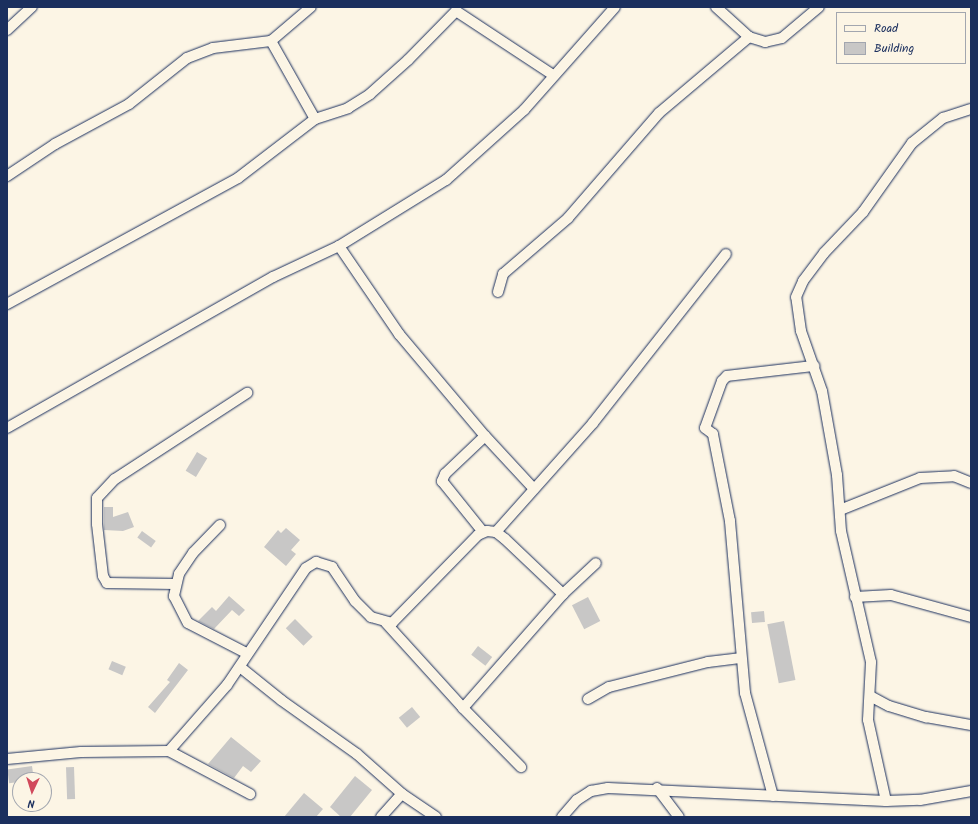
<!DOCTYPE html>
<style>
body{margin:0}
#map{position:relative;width:978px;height:824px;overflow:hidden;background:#fcf5e5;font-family:Kalam,sans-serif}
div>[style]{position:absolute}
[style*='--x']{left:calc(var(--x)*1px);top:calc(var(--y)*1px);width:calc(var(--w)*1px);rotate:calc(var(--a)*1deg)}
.building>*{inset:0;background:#c8c7c6;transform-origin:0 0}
.roads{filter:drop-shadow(0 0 1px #1b2f5e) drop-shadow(0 0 1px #1b2f5e)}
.street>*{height:10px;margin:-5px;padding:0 5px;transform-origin:5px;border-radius:5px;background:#fcf5e5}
span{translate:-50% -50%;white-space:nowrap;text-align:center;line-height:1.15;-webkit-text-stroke:3px #fcf5e5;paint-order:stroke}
.frame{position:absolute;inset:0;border:8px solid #1b2f5e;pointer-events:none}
.legend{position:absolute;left:836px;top:12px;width:130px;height:52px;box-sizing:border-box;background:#fcf5e5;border:1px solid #a2a6af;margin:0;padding:5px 7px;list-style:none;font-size:12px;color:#1b2f5e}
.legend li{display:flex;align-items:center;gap:8px;height:20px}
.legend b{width:20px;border:1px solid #a2a6af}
.north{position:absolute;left:12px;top:772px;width:40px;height:40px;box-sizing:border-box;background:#fcf5e5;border:1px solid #a2a6af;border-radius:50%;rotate:184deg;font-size:11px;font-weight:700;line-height:16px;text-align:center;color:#1b2f5e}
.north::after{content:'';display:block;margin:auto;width:14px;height:18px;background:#d1495b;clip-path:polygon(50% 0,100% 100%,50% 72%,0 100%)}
</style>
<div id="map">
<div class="building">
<div style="left:197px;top:452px;width:12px;height:22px;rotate:31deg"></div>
<div style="clip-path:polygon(104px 507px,113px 507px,113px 517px,128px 512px,134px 527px,123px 531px,104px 530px)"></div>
<div style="clip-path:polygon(286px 528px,300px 540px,291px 550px,296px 554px,286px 566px,264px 547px,278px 530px,281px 533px)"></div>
<div style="left:142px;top:531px;width:17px;height:8px;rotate:36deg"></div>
<div style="clip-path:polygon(229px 596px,245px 610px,239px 616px,232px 610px,214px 629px,198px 621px,212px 607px,216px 611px)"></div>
<div style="left:588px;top:597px;width:27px;height:18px;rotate:63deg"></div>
<div style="left:764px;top:611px;width:11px;height:13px;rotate:85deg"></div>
<div style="left:295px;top:619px;width:25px;height:13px;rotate:45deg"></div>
<div style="left:784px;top:621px;width:60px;height:17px;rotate:79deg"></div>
<div style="left:478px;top:646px;width:18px;height:11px;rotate:38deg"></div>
<div style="left:112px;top:661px;width:15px;height:9px;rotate:23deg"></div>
<div style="clip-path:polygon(179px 663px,188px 670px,155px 713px,148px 707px,170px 682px,167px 680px)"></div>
<div style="left:412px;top:707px;width:13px;height:17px;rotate:51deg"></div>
<div style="clip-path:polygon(231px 737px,261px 761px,251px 772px,243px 766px,234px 778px,208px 764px)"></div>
<div style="left:32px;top:766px;width:14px;height:25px;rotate:82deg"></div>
<div style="left:74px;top:767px;width:32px;height:8px;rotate:88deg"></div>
<div style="clip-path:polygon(355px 776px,372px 790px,350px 817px,341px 817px,330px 807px)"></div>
<div style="clip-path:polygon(304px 793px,323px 809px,316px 817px,284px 817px)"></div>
</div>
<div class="roads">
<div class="street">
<div style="--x:716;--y:7;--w:45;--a:42.3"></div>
<div style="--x:749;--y:37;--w:17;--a:17"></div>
<div style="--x:765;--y:42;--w:17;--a:-13"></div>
<div style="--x:782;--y:38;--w:48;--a:-40"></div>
<div style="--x:7;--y:30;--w:34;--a:-43"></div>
<div style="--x:315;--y:119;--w:35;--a:-18"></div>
<div style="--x:348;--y:108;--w:26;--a:-32"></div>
<div style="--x:370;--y:94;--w:51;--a:-41.8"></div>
<div style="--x:408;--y:60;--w:69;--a:-45.6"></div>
<div style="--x:456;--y:11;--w:116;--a:33.4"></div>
<div style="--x:7;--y:176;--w:58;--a:-33.7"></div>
<div style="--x:55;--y:144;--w:84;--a:-28.4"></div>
<div style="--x:129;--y:104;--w:74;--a:-38.4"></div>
<div style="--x:187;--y:58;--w:28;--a:-21"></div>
<div style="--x:213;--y:48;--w:58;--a:-6.9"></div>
<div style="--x:271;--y:41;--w:52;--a:-40.4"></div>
<div style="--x:339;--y:246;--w:107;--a:55.7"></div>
<div style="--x:399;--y:334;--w:133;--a:49.9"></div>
<div style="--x:485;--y:436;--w:55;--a:136.5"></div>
<div style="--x:445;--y:474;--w:8;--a:113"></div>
<div style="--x:442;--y:481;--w:65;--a:51.2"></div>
<div style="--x:498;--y:292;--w:19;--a:-74"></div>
<div style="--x:503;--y:274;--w:86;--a:-40.7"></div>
<div style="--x:568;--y:218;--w:139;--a:-49.1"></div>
<div style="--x:659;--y:113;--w:118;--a:-40.2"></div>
<div style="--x:7;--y:304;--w:263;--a:-28.6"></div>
<div style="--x:238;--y:178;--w:97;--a:-37.5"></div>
<div style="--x:315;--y:119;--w:90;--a:-119.4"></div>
<div style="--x:7;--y:428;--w:306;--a:-29.6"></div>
<div style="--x:273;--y:277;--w:73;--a:-25.2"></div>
<div style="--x:339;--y:246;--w:126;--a:-31.7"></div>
<div style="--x:446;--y:180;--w:105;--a:-41.9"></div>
<div style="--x:524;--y:110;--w:137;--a:-48.5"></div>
<div style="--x:485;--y:436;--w:72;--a:47.2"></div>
<div style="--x:840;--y:510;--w:86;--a:-21.8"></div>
<div style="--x:920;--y:478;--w:34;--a:-3"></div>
<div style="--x:954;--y:476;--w:18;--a:22"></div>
<div style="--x:220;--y:525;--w:39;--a:134"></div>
<div style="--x:193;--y:553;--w:25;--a:124"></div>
<div style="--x:179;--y:574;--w:23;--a:103"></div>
<div style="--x:174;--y:596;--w:30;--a:63"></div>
<div style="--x:188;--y:623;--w:65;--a:27.3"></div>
<div style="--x:496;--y:532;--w:146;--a:-48.3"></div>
<div style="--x:593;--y:423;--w:215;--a:-51.8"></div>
<div style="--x:175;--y:584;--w:68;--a:-179.2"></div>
<div style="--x:107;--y:583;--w:8;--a:-120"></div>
<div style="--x:103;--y:576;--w:52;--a:-96.6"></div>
<div style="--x:97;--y:524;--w:26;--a:-90"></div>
<div style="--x:97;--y:498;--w:26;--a:-47"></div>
<div style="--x:115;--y:479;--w:158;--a:-33.1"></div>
<div style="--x:855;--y:597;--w:36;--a:-3"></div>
<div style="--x:891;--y:595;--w:83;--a:15.4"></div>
<div style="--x:386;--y:623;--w:115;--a:47.8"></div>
<div style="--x:463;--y:708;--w:83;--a:45.5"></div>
<div style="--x:240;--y:667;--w:53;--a:38.8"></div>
<div style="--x:281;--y:700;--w:93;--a:35.4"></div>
<div style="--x:357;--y:754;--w:60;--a:41.6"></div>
<div style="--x:870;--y:696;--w:21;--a:28"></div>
<div style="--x:889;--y:706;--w:39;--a:17"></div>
<div style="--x:926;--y:717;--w:46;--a:10.1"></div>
<div style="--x:588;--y:699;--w:24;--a:-30"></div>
<div style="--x:609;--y:687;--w:102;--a:-14.2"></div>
<div style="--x:708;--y:662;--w:32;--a:-7"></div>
<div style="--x:463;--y:708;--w:152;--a:-48.7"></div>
<div style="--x:563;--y:594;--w:45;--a:-43.2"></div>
<div style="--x:169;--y:751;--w:92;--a:28"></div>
<div style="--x:7;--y:759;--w:74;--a:-5.4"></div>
<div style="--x:81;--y:752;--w:88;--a:-0.7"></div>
<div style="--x:169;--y:751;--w:88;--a:-48.7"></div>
<div style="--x:227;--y:685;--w:141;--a:-56"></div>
<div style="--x:306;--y:568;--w:12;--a:-31"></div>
<div style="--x:316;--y:562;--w:17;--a:17"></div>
<div style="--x:332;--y:567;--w:41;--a:55.9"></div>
<div style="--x:355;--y:601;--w:23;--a:45"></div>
<div style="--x:371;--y:617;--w:22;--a:16"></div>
<div style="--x:392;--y:623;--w:123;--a:-45.7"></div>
<div style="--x:478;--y:535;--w:10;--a:-24"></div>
<div style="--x:487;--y:531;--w:9;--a:6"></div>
<div style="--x:496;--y:532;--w:11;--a:38"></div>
<div style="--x:505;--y:539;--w:80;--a:43.5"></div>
<div style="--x:657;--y:788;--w:36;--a:53"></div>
<div style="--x:773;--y:796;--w:107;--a:-105.2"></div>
<div style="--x:745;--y:693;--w:173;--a:-95"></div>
<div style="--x:730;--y:521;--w:89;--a:-101.1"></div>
<div style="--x:713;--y:434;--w:10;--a:-143"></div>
<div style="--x:705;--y:428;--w:50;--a:-70.1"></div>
<div style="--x:722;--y:381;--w:7;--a:-45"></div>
<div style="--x:727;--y:376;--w:88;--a:-6.6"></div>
<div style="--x:886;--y:801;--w:83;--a:-102.5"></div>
<div style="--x:868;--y:720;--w:58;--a:-87"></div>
<div style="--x:871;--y:662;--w:134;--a:-102.9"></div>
<div style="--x:841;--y:531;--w:56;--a:-94.1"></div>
<div style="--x:837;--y:475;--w:85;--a:-100.1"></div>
<div style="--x:822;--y:391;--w:64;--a:-109.3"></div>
<div style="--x:801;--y:331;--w:34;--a:-98"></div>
<div style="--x:796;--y:297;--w:17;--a:-66"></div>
<div style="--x:803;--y:281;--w:35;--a:-53"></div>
<div style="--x:824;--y:253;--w:57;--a:-46.4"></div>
<div style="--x:863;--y:212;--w:85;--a:-54.6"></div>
<div style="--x:912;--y:143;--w:40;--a:-39"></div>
<div style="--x:943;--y:118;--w:29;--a:-18"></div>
<div style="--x:381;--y:817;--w:31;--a:-48"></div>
<div style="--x:402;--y:794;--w:41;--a:34.1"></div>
<div style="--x:562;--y:817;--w:23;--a:-49"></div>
<div style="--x:577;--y:800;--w:17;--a:-33"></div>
<div style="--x:591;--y:791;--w:17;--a:-10"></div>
<div style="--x:608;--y:788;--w:278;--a:2.7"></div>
<div style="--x:886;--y:801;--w:34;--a:-2"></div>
<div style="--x:920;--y:800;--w:52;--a:-10"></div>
</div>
</div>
<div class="frame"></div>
<ul class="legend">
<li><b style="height:5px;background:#fcf5e5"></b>Road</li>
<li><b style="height:11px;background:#c8c7c6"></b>Building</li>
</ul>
<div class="north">N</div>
</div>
